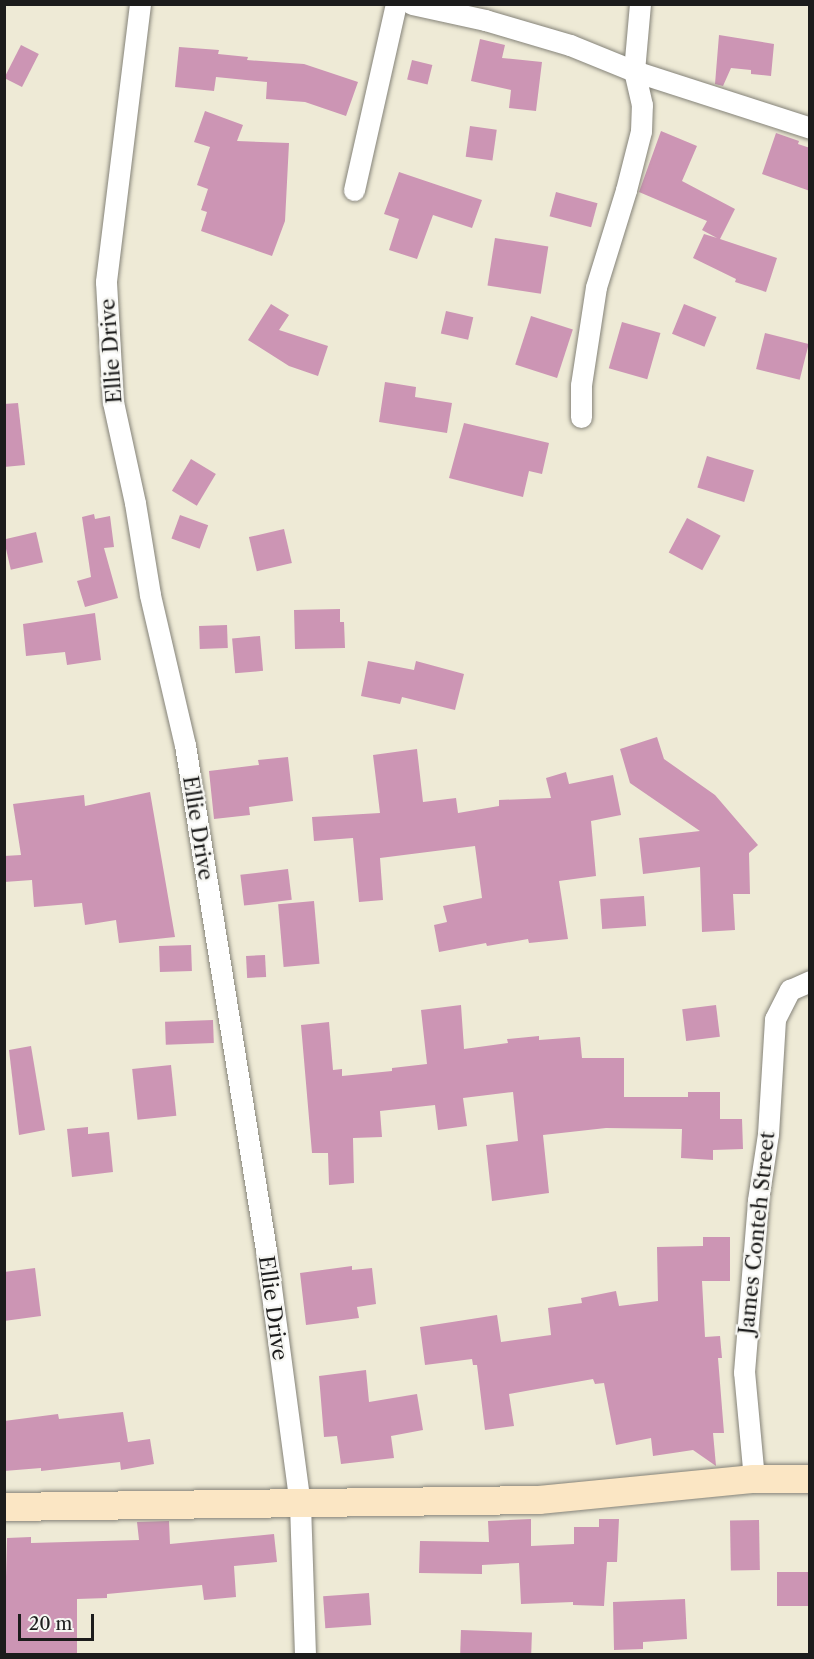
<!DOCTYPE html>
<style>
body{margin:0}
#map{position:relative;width:814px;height:1659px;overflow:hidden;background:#eeead6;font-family:"Libre Caslon Text",serif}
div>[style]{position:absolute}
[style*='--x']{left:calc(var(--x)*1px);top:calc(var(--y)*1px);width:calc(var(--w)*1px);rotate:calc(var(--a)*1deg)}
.building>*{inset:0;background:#cc95b4;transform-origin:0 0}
.roads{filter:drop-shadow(0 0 2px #858379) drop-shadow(0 0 2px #858379)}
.minor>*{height:21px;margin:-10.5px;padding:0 10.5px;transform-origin:10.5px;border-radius:10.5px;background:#fff}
.secondary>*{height:28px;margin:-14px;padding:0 14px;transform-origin:14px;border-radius:14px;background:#fbe6c4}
span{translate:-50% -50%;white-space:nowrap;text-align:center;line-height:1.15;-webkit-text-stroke:4.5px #f6f6f2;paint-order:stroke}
.street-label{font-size:21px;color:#1c1c1c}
.frame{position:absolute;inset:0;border:6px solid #1c1c1c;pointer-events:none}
.scale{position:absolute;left:18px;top:1614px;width:76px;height:27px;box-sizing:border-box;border:3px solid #1c1c1c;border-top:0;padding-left:8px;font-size:18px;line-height:21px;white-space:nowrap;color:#1c1c1c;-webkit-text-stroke:4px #f6f6f2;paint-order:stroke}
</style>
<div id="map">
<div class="building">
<div style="clip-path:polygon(719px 35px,774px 44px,771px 76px,751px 74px,751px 70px,731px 68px,723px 86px,715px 84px)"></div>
<div style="clip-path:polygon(480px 39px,505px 45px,502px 58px,542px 62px,536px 111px,509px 108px,511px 90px,471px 81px)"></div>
<div style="left:21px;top:45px;width:20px;height:37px;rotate:27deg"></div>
<div style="clip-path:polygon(179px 47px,219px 50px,218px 54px,248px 57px,247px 60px,304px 64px,358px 82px,346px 116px,305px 102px,266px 99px,267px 82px,216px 77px,214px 91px,175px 87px)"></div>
<div style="left:412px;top:60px;width:21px;height:20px;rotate:14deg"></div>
<div style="clip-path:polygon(205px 111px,243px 125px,237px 141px,289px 143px,285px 221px,272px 256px,201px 231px,207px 212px,201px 210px,208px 189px,197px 185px,210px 147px,194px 142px)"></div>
<div style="left:470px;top:126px;width:27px;height:31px;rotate:8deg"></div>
<div style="clip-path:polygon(661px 131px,697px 146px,682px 181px,735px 209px,720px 239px,777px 258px,766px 292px,735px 282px,736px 279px,693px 258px,704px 234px,717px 238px,702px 230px,707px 221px,639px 192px)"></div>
<div style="clip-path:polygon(776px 133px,799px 141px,798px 144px,810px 148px,810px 191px,762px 174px)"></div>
<div style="clip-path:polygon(399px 172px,482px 200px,472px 228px,433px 215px,417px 259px,389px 250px,399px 219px,384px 214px)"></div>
<div style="left:556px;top:192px;width:43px;height:25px;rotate:15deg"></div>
<div style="left:495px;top:238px;width:54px;height:48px;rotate:9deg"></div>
<div style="clip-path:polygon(271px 304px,289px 315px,279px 330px,328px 346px,318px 376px,289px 366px,248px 340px)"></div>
<div style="left:684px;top:304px;width:35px;height:32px;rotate:22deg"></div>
<div style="left:446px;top:311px;width:28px;height:23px;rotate:13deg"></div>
<div style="left:531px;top:316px;width:44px;height:51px;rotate:18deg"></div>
<div style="left:622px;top:322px;width:40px;height:48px;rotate:16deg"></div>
<div style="left:765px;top:333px;width:45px;height:37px;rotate:14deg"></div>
<div style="clip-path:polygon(385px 382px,416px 387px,415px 397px,452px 403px,447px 433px,379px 422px)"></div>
<div style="clip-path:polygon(18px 403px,25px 465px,4px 467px,4px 404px)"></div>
<div style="clip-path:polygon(464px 423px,549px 443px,542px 474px,529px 471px,523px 497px,449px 478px)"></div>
<div style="left:707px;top:456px;width:49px;height:33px;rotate:17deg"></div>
<div style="left:191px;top:459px;width:29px;height:37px;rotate:31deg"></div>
<div style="clip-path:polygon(94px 514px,95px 519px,110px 516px,114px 547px,104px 548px,118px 598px,85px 607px,77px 581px,91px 577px,82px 517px)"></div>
<div style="left:180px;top:515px;width:30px;height:25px;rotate:20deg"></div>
<div style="left:687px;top:518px;width:38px;height:39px;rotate:28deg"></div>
<div style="left:284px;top:529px;width:35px;height:36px;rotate:77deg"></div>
<div style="left:36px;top:532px;width:31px;height:33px;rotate:77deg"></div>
<div style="clip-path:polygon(340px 609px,340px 622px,344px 622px,345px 648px,295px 649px,294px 610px)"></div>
<div style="clip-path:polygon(95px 613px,101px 660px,67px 665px,65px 652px,26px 656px,23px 624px)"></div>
<div style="left:227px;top:625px;width:23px;height:28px;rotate:88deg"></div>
<div style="left:260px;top:636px;width:35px;height:28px;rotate:85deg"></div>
<div style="clip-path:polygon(368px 661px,414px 670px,416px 661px,464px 674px,455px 710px,402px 697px,400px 704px,361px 696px)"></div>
<div style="clip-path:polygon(657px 737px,664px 759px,715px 795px,758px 845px,749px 853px,750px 894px,733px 894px,735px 930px,702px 932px,700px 867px,643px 874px,639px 838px,700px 831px,630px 783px,620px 749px)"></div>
<div style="clip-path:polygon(417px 749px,423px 802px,456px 798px,458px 813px,499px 806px,499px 800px,551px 798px,546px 778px,566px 772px,569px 784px,613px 775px,621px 815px,591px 821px,596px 876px,559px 881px,568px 939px,529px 943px,528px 939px,487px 946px,486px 943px,439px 952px,434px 925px,447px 922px,443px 906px,482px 898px,475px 846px,380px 858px,383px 900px,359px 902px,353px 838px,314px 841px,312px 817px,380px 813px,373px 755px)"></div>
<div style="clip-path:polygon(288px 757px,293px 801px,249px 807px,250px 815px,214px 819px,209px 771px,259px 765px,258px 760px)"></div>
<div style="clip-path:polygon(150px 792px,175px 937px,119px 943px,116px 920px,85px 925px,82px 903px,34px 907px,32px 880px,4px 882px,4px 856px,21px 855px,13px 804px,84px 795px,85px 806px)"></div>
<div style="left:288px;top:869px;width:31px;height:48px;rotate:83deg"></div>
<div style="left:644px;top:896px;width:30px;height:44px;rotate:86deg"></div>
<div style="left:314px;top:901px;width:63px;height:36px;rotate:85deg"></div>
<div style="left:191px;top:945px;width:26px;height:32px;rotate:88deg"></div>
<div style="left:265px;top:955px;width:22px;height:19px;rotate:87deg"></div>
<div style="clip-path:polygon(461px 1005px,464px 1049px,508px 1043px,507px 1039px,539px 1036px,539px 1040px,580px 1037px,582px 1058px,624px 1058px,624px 1097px,688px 1097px,688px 1092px,720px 1092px,720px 1119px,742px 1119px,743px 1149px,713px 1150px,713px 1160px,681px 1158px,682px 1129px,606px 1128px,543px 1135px,549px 1193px,492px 1201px,486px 1145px,518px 1141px,513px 1092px,463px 1098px,467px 1126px,438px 1130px,435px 1105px,380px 1111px,382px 1137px,353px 1138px,354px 1183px,329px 1185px,328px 1153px,312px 1153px,301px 1025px,329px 1022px,333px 1070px,342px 1069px,342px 1076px,392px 1071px,392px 1068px,427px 1064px,421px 1010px)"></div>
<div style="left:716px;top:1005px;width:32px;height:34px;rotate:83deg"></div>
<div style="left:213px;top:1020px;width:23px;height:48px;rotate:88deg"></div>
<div style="clip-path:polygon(31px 1046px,45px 1130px,19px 1135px,9px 1050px)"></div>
<div style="left:171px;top:1065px;width:51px;height:39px;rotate:84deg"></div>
<div style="clip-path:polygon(88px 1127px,88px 1134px,109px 1132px,113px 1172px,72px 1177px,67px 1129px)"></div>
<div style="clip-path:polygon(703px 1237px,730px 1237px,730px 1281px,702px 1281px,705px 1337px,720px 1336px,722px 1358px,718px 1358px,724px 1433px,713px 1433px,716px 1466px,693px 1450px,653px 1456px,651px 1438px,616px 1445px,604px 1383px,595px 1384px,593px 1379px,509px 1394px,514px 1426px,485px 1430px,477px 1365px,473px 1365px,472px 1359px,425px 1365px,420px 1327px,497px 1315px,501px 1342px,551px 1335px,548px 1308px,582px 1303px,581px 1298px,616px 1291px,619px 1306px,658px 1301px,657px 1247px,703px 1246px)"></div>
<div style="clip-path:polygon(352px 1266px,352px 1270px,372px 1268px,376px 1304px,357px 1307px,359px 1318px,306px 1325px,300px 1273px)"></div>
<div style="clip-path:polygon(35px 1268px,41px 1316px,4px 1321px,4px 1272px)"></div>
<div style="clip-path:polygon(366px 1370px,369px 1402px,417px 1394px,423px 1430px,391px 1436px,394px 1458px,341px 1464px,337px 1436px,324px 1437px,319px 1376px)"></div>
<div style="clip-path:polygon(123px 1412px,128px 1442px,150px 1439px,154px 1464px,121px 1470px,120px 1462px,41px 1471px,41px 1468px,4px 1471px,4px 1421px,58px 1414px,59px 1419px)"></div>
<div style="clip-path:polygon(531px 1519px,531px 1546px,574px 1544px,574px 1527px,599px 1527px,599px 1519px,619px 1519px,617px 1562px,607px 1562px,604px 1606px,573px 1605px,573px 1602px,521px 1604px,519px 1563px,482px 1565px,482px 1574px,419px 1573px,420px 1541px,489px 1542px,488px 1521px)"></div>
<div style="left:759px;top:1520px;width:50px;height:29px;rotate:89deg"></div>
<div style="clip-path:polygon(169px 1521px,170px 1544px,274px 1534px,277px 1562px,234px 1566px,236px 1597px,204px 1600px,202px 1585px,107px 1594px,107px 1598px,77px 1599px,77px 1654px,4px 1654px,7px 1538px,31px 1537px,31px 1543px,139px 1540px,137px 1522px)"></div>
<div style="left:810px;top:1572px;width:34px;height:33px;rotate:90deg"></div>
<div style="left:369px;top:1593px;width:32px;height:46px;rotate:86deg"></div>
<div style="clip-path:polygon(685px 1599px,687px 1639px,643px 1642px,643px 1649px,614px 1650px,613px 1602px)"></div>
<div style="left:461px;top:1630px;width:71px;height:24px;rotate:2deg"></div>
</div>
<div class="roads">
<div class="minor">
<div style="--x:140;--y:4;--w:280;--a:97"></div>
<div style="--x:106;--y:282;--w:120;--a:86.7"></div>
<div style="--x:113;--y:402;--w:103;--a:77.7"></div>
<div style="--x:135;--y:503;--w:93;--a:80.7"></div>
<div style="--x:150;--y:595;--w:154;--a:76.9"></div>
<div style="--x:185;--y:745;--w:511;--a:80.89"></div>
<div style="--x:266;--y:1250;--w:256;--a:82.4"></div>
<div style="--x:300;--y:1504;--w:150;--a:88.1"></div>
<div style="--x:412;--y:4;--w:75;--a:12.4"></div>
<div style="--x:485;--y:20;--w:89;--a:16.4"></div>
<div style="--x:570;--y:45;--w:69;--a:22.1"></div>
<div style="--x:634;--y:71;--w:185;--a:17.9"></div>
<div style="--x:354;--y:190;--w:191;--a:-77.3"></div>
<div style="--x:581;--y:417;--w:32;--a:-90"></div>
<div style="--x:581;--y:385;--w:99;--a:-81.3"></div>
<div style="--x:596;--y:287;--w:102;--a:-72.8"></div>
<div style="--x:626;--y:190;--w:61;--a:-75.7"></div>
<div style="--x:641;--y:131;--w:26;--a:-88"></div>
<div style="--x:642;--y:105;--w:35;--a:-103"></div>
<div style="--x:634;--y:71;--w:67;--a:-84.9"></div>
<div style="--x:754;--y:1479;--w:107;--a:-95.3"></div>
<div style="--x:744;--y:1372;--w:173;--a:-85.3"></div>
<div style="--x:758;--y:1200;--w:67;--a:-81.4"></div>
<div style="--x:768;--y:1134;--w:115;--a:-86.5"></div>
<div style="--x:775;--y:1019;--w:33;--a:-63"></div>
<div style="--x:790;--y:990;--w:22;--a:-24"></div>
</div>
<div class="secondary">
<div style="--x:4;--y:1507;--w:535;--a:-0.75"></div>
<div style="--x:539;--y:1500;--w:216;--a:-5.6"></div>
<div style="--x:754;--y:1479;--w:56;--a:0"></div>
</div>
</div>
<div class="street-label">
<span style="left:111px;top:351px;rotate:-94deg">Ellie Drive</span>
<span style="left:198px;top:828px;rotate:81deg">Ellie Drive</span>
<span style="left:757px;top:1233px;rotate:-84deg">James Conteh Street</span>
<span style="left:273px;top:1308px;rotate:82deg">Ellie Drive</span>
</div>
<div class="frame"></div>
<div class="scale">20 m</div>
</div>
